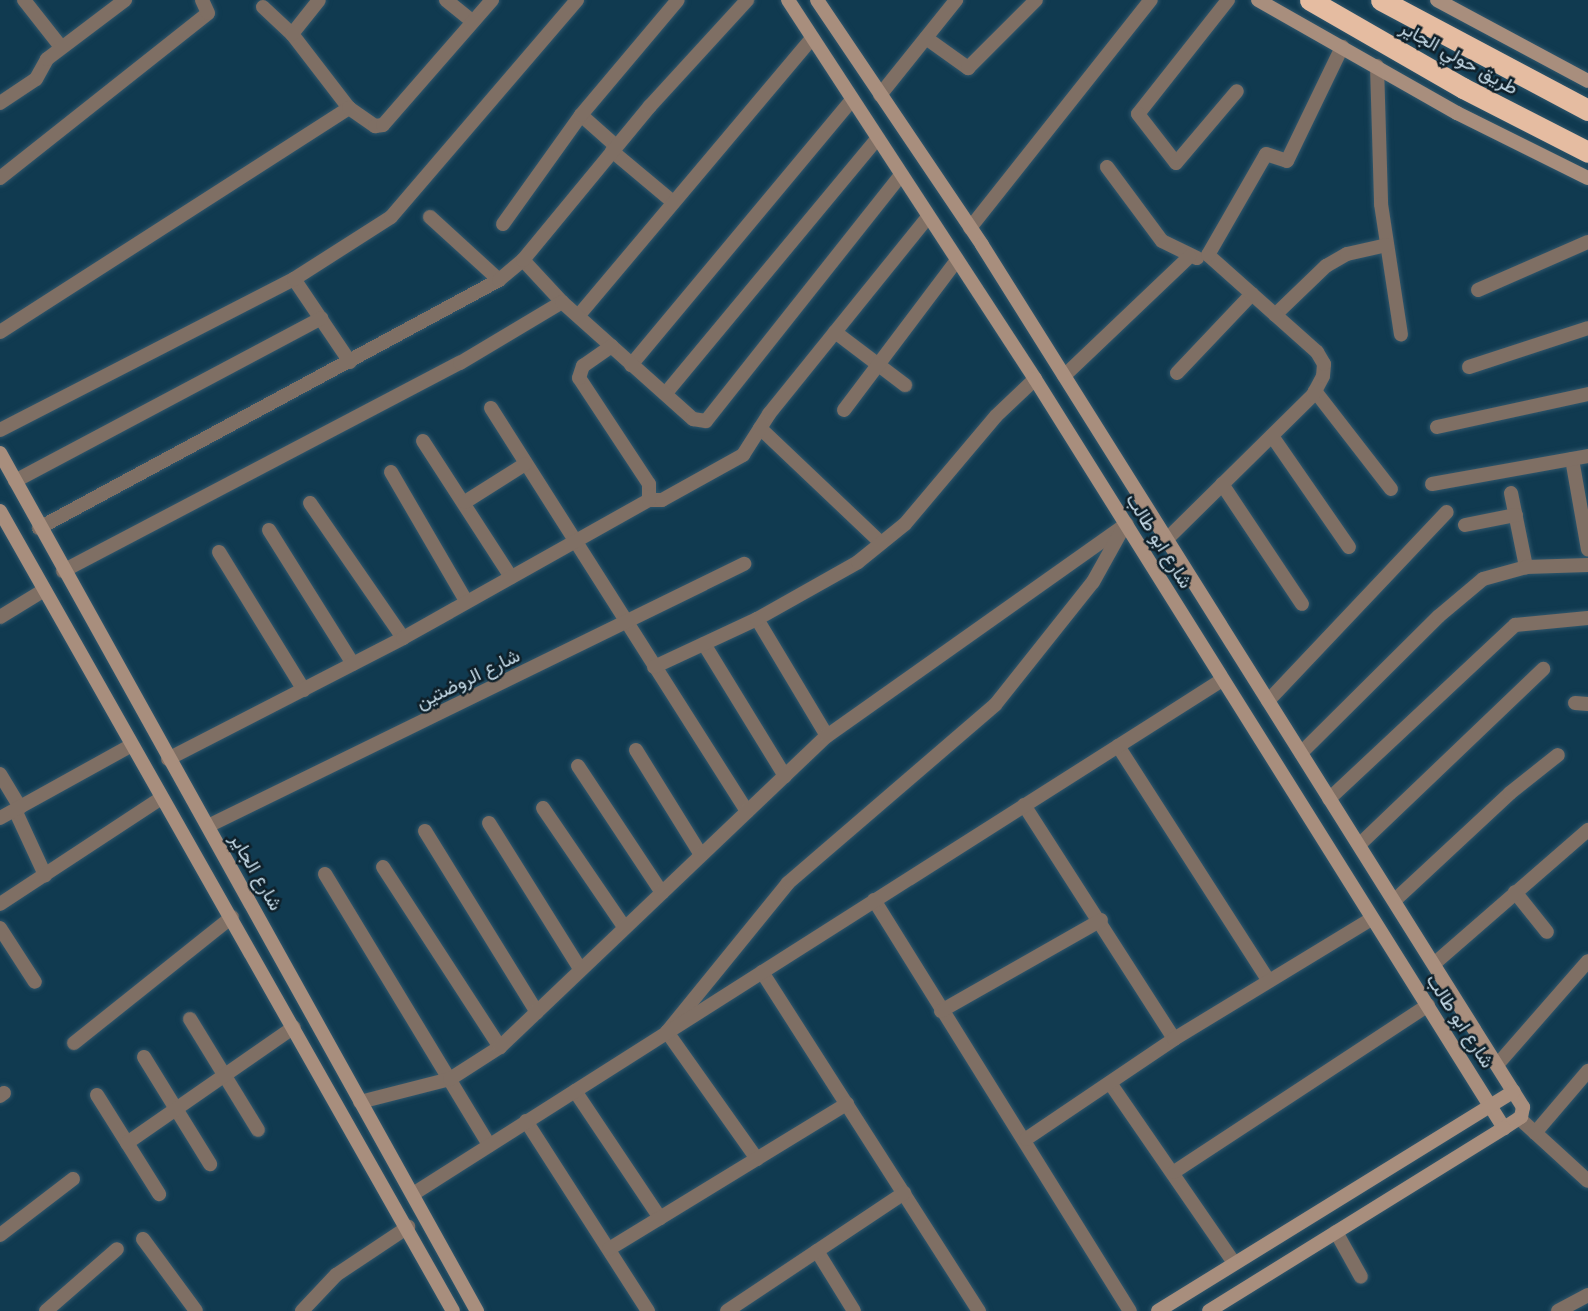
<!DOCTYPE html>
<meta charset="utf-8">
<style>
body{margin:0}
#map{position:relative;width:1588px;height:1311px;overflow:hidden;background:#103a50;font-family:Quicksand,Vazirmatn,sans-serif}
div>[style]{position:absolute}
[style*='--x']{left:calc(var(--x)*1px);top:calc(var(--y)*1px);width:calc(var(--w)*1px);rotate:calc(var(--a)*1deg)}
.roads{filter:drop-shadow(0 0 2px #31576c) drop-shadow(0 0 2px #31576c)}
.street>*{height:14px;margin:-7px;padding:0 7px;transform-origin:7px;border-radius:7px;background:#7f6f64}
.secondary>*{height:14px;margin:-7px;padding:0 7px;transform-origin:7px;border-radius:7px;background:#a88e7d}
.highway>*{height:21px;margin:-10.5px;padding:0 10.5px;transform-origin:10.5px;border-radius:10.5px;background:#e5bca1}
span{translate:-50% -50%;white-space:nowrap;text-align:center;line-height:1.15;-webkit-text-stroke:5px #0e1f29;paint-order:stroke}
.street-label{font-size:19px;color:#c6dce9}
</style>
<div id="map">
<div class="roads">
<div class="street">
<div style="--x:24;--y:0;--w:60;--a:51.8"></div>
<div style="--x:446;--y:0;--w:33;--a:39"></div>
<div style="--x:1228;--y:0;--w:145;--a:128.3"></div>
<div style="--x:1138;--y:114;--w:62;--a:52.2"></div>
<div style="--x:1176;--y:163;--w:94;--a:-49.7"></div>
<div style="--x:263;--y:7;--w:40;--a:43"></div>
<div style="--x:292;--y:34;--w:93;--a:52.4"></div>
<div style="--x:292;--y:34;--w:43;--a:-51.5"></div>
<div style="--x:926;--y:38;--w:52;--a:35.5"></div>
<div style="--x:968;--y:68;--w:96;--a:-45"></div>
<div style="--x:1377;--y:66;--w:138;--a:88.3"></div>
<div style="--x:1381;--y:204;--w:132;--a:81.3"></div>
<div style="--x:880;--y:95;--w:122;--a:-51.3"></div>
<div style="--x:0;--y:103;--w:43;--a:-33.7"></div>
<div style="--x:36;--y:79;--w:23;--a:-61"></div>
<div style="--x:47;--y:59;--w:98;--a:-37.1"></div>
<div style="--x:581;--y:115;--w:47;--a:41.5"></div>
<div style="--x:612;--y:151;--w:80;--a:39.9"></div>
<div style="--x:1107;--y:167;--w:92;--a:53.4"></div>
<div style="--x:1162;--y:241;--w:39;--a:26"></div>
<div style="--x:0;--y:178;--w:265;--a:-38.4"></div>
<div style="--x:208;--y:13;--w:14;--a:-115"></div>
<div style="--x:430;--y:217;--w:93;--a:42.4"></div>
<div style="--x:503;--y:224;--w:134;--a:-54.4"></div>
<div style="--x:581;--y:115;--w:150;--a:-49.9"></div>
<div style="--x:970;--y:228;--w:291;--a:-51.6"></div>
<div style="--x:523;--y:260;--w:57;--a:47.1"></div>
<div style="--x:294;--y:279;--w:100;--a:56"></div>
<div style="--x:1478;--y:290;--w:120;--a:-23.6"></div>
<div style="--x:579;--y:315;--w:362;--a:-49.9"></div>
<div style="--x:1275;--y:315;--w:71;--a:-43.9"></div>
<div style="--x:1326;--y:266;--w:24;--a:-30"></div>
<div style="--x:1347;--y:254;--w:41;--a:-12.7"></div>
<div style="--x:0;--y:332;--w:415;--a:-32.7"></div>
<div style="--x:349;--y:108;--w:32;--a:35"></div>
<div style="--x:375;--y:126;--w:8;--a:-7"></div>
<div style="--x:383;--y:125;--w:166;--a:-48.9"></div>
<div style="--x:835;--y:332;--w:88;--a:37.1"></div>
<div style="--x:631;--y:365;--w:345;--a:-50.2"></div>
<div style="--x:1469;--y:367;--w:125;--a:-18.1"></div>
<div style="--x:1177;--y:373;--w:109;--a:-46.5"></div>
<div style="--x:1064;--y:376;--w:173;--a:-43.6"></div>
<div style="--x:1315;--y:391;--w:124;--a:52.2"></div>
<div style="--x:666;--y:393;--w:330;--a:-50.3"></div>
<div style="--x:491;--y:408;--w:478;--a:57.6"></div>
<div style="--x:844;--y:410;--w:188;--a:-53"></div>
<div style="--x:1437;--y:427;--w:155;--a:-12.3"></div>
<div style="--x:760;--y:428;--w:167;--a:43.5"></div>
<div style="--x:0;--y:430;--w:331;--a:-27.2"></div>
<div style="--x:294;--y:279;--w:115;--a:-32.6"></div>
<div style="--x:391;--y:217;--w:286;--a:-49.4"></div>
<div style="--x:1272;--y:436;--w:135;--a:55.3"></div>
<div style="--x:423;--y:441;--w:162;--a:57.1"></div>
<div style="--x:1572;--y:459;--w:92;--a:80"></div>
<div style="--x:391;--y:472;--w:149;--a:59.8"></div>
<div style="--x:15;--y:481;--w:347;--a:-28"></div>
<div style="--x:1222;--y:484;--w:144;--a:56.3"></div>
<div style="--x:1432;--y:484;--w:158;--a:-10.2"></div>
<div style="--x:1511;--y:493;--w:76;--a:78.5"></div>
<div style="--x:649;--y:500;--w:13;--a:0"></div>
<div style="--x:662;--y:500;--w:93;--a:-29.1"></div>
<div style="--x:743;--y:455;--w:49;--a:-57.6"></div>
<div style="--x:769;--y:414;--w:253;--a:-51.1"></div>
<div style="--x:465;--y:502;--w:71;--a:-32.3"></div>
<div style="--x:310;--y:503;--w:164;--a:55.4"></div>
<div style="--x:1465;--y:525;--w:52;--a:-11.1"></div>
<div style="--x:39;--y:528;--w:523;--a:-28.33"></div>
<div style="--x:499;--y:280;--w:31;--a:-40"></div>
<div style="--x:523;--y:260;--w:200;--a:-50.5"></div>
<div style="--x:650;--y:106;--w:144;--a:-47.5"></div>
<div style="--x:269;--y:530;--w:158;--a:57.9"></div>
<div style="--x:1167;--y:539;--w:205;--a:-44.6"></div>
<div style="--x:1313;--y:395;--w:21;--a:-62"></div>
<div style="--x:1323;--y:376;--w:12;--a:-85"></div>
<div style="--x:1324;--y:364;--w:14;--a:-120"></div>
<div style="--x:1317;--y:352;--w:146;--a:-138.3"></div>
<div style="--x:1208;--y:255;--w:116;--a:-60.1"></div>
<div style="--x:1266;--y:154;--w:22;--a:18"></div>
<div style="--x:1287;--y:161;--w:127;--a:-64.2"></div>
<div style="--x:219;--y:552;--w:162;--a:58.4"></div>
<div style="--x:63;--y:571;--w:448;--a:-27.7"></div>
<div style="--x:460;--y:363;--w:119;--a:-30.9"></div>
<div style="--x:562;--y:302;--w:176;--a:41.8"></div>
<div style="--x:693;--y:419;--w:13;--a:9"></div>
<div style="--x:706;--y:421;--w:313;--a:-51.6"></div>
<div style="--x:0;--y:617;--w:52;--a:-31.5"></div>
<div style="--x:757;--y:619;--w:136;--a:59.1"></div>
<div style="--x:704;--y:644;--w:155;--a:58.5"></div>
<div style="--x:654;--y:667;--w:114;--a:-25"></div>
<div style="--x:757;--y:619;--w:116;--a:-29.4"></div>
<div style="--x:858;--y:562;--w:60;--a:-39"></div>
<div style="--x:905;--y:524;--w:141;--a:-49.9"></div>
<div style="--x:996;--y:416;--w:54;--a:-43.5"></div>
<div style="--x:1268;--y:701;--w:260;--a:-46.6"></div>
<div style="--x:1575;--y:703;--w:13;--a:4"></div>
<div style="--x:1118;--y:746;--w:278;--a:57.3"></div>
<div style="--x:636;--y:750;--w:123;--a:58.2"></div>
<div style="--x:1301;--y:753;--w:194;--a:-44.8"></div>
<div style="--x:1439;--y:616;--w:57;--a:-40.1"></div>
<div style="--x:1483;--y:579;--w:45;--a:-15.6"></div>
<div style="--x:1526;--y:567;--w:62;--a:-1.8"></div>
<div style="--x:168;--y:759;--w:264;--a:-27.2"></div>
<div style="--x:403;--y:638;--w:282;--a:-29.3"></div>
<div style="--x:649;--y:500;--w:16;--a:-90"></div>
<div style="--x:649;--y:484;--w:127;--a:-123.4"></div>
<div style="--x:579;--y:378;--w:13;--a:-72"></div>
<div style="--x:583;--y:366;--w:35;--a:-35"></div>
<div style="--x:578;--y:766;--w:152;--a:56.5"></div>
<div style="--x:0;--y:774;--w:39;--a:59"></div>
<div style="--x:1329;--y:799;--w:255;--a:-43.1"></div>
<div style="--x:1515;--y:625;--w:73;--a:-5.5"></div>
<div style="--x:1024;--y:805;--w:278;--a:57.3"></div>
<div style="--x:543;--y:808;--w:145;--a:55.7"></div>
<div style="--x:15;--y:810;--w:72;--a:65.2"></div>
<div style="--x:0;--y:818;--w:149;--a:-29"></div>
<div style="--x:489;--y:823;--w:173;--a:58"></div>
<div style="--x:208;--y:826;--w:597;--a:-26.05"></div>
<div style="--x:425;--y:831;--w:213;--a:58.3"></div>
<div style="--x:1359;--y:845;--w:255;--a:-43.7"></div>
<div style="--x:383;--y:867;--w:215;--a:57"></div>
<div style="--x:325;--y:874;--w:317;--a:58.8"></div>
<div style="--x:1515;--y:892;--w:51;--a:51.3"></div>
<div style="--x:874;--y:900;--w:484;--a:58.1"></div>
<div style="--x:1395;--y:900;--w:157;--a:-42.9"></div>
<div style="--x:1510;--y:793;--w:61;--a:-38.4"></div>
<div style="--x:0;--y:904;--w:191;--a:-33.3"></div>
<div style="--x:0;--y:928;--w:64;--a:57.1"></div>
<div style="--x:1435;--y:963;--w:203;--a:-41"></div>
<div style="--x:762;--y:972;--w:403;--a:57.4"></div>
<div style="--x:941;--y:1011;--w:184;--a:-29.6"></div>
<div style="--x:190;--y:1019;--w:130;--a:58.5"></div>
<div style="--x:74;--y:1043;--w:202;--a:-38.6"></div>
<div style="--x:144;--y:1057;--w:126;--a:58.3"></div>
<div style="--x:1497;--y:1065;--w:138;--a:-48.8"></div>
<div style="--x:1110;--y:1083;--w:215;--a:55.4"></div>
<div style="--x:575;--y:1091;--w:153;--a:56.2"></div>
<div style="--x:97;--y:1095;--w:117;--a:57.9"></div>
<div style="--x:0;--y:1096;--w:5;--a:-37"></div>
<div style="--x:360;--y:1102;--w:93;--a:-14.3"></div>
<div style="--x:450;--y:1079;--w:59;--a:-32.6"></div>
<div style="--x:500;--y:1047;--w:451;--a:-43.6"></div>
<div style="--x:827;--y:736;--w:367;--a:-35.3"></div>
<div style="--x:1519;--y:1118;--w:93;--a:42.4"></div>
<div style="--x:526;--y:1121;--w:226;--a:57.3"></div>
<div style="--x:1535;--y:1133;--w:82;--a:-49.5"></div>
<div style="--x:1026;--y:1139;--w:179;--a:-34"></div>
<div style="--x:1174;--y:1039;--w:229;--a:-31.3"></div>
<div style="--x:127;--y:1143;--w:203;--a:-34.8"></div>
<div style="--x:757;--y:1159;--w:156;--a:-125.3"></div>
<div style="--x:667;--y:1032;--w:192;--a:-50.9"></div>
<div style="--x:788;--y:883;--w:273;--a:-40.7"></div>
<div style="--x:995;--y:705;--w:157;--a:-51.5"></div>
<div style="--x:1093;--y:582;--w:62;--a:-60.9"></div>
<div style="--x:1174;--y:1172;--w:304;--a:-33.3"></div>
<div style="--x:413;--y:1194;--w:958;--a:-32.43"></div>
<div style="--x:1336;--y:1232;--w:51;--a:60.9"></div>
<div style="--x:0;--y:1235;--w:92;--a:-37.5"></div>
<div style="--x:143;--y:1239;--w:89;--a:53.6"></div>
<div style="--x:609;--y:1249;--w:279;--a:-31.4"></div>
<div style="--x:817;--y:1251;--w:70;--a:58.3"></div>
<div style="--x:46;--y:1311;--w:94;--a:-41.1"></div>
<div style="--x:302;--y:1311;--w:50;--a:-46.6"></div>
<div style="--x:336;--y:1275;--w:87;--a:-33.7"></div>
<div style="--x:727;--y:1311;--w:213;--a:-33.7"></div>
<div style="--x:1558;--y:1311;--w:34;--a:-28"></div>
</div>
<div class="secondary">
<div style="--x:788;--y:0;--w:452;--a:56.9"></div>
<div style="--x:1035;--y:379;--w:884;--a:57.95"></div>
<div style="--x:817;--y:0;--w:295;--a:56"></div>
<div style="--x:982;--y:245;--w:1018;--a:57.89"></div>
<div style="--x:1523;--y:1107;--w:10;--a:101"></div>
<div style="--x:1521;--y:1117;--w:20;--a:147"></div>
<div style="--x:1504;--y:1128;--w:347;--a:148.2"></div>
<div style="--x:1258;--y:0;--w:229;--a:29.6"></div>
<div style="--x:1457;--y:113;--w:146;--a:26.4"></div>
<div style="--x:1437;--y:0;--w:171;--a:28.2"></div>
<div style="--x:0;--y:453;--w:982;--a:60.93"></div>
<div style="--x:0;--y:511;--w:919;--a:60.48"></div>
<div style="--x:1158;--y:1311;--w:418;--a:-31.7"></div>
</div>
<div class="highway">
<div style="--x:1310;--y:0;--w:177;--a:29.9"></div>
<div style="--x:1463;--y:88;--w:140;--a:27.1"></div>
<div style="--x:1381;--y:0;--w:234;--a:28"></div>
</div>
</div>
<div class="street-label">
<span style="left:1459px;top:58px;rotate:29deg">طريق حولي الجاير</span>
<span style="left:1159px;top:541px;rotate:58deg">شارع ابو طالب</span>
<span style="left:468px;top:679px;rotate:-26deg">شارع الروضتين</span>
<span style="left:256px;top:872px;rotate:60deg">شارع الجاير</span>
<span style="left:1460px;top:1021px;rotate:57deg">شارع ابو طالب</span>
</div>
</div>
